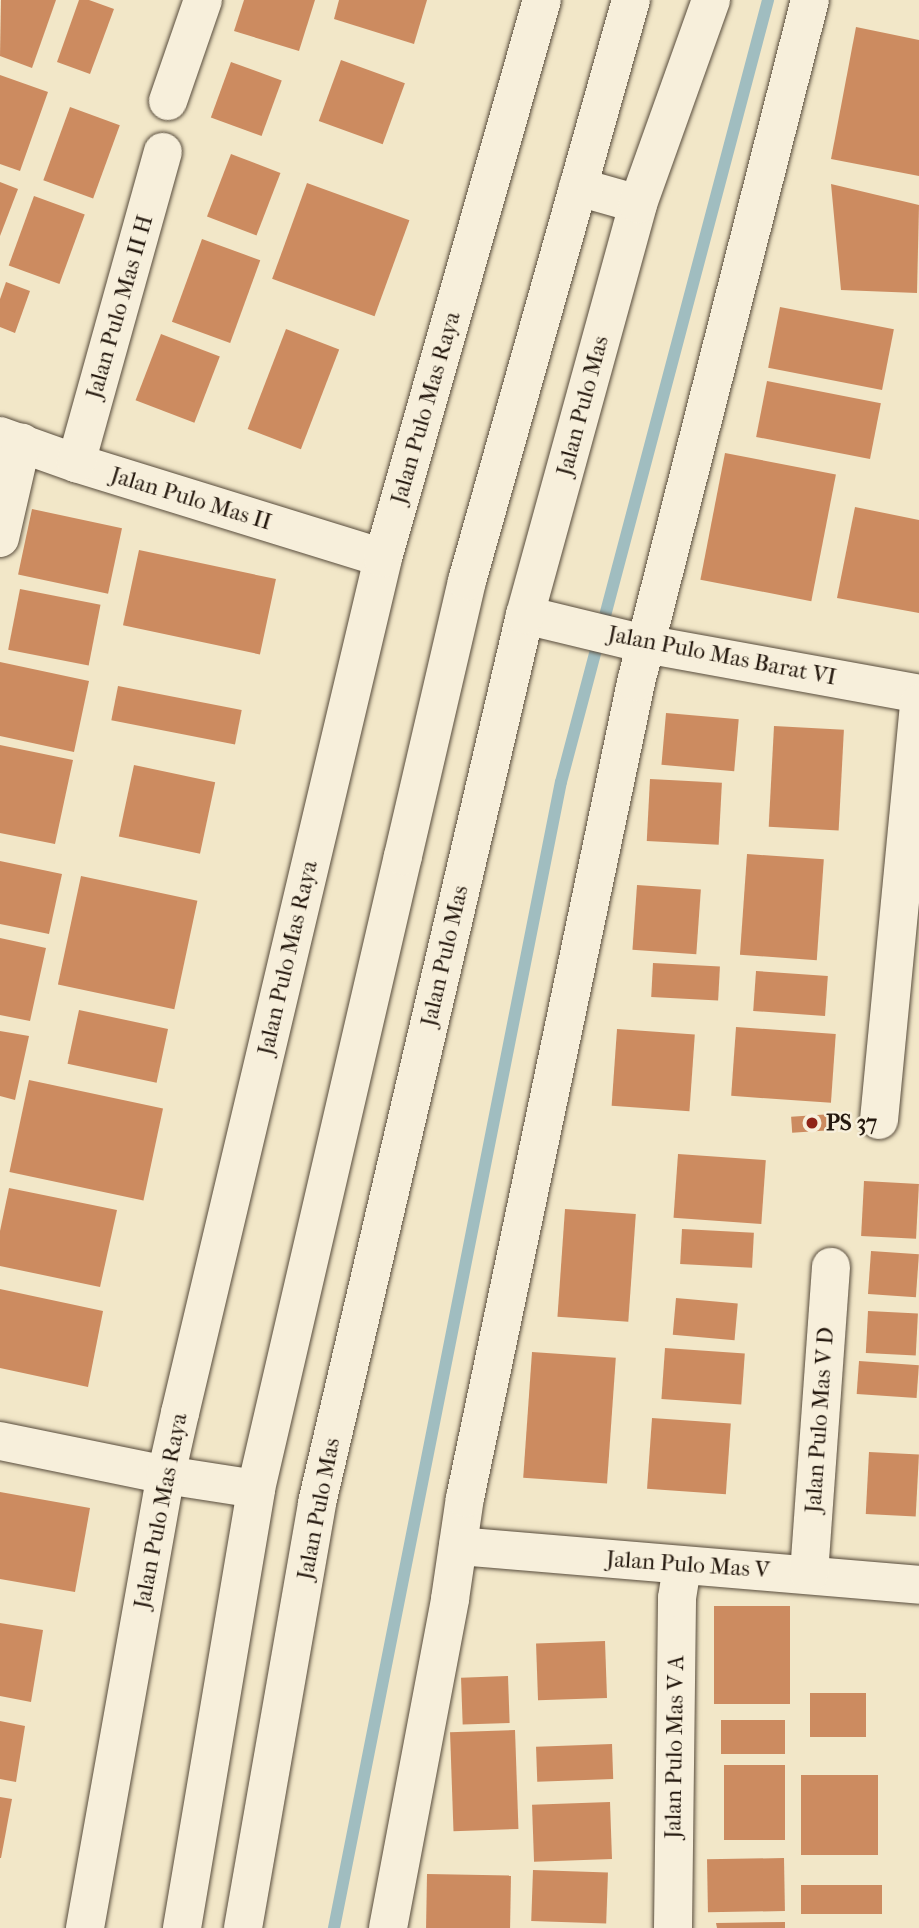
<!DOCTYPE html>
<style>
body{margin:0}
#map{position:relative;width:919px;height:1928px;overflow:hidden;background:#f2e7c8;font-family:"IM FELL French Canon",serif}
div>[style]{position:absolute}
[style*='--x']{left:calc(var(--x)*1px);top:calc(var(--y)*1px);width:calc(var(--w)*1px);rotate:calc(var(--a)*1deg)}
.stream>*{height:12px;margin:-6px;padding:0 6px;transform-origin:6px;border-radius:6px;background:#a0bdc0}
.building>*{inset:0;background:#cc8b60;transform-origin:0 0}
.roads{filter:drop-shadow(0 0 2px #584c3c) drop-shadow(0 0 2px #584c3c)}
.minor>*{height:38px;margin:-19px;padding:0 19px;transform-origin:19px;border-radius:19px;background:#f7efdb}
.dots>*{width:19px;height:19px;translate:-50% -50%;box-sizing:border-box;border:4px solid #f7efdb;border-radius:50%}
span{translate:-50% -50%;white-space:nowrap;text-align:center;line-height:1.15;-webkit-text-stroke:5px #f7efdb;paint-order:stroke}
.street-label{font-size:23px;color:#24180e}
.poi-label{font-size:23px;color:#24180e;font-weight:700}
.left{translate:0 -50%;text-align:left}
</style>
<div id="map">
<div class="stream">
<div style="--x:334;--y:1928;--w:1168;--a:-78.8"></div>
<div style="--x:561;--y:782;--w:809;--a:-75.17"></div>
</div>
<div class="building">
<div style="clip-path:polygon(1px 0,56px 0,32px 68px,0 56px)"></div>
<div style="clip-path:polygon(79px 0,89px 0,114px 9px,90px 74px,57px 62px)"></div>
<div style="clip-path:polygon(244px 0,315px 0,299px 51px,234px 31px)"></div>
<div style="clip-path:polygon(339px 0,427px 0,414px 44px,334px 19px)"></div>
<div style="clip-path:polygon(856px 27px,919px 40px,919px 176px,831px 159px)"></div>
<div style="left:341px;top:60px;width:68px;height:65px;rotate:20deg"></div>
<div style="left:231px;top:62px;width:54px;height:59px;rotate:20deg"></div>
<div style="clip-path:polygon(0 75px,48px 92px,20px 171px,0 164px)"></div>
<div style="left:70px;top:107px;width:53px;height:78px;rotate:20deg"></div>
<div style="left:231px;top:154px;width:53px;height:67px;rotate:21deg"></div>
<div style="clip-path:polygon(0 182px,18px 189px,0 236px)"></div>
<div style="left:307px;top:183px;width:109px;height:102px;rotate:20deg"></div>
<div style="clip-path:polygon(831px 184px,919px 205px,917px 293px,841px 290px)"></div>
<div style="left:34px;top:196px;width:54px;height:74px;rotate:20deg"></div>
<div style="left:202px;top:239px;width:62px;height:88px;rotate:20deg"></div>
<div style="clip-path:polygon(6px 282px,30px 291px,15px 333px,0 327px,0 299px)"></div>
<div style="left:780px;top:307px;width:116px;height:62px;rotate:11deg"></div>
<div style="left:286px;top:329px;width:57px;height:107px;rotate:21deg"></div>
<div style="left:161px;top:334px;width:63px;height:71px;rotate:21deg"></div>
<div style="left:767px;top:381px;width:116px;height:57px;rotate:11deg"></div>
<div style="left:725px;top:453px;width:113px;height:129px;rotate:11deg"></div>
<div style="clip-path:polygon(855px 507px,919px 520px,919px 613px,837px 598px)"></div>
<div style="left:32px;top:509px;width:92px;height:67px;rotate:12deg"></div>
<div style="left:139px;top:550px;width:140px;height:77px;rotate:12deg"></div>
<div style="left:20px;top:589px;width:82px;height:62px;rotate:11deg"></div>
<div style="clip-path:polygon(0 662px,89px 681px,74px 752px,0 736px)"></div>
<div style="left:118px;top:686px;width:126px;height:35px;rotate:11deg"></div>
<div style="left:666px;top:713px;width:73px;height:52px;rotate:5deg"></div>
<div style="left:774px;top:726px;width:70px;height:101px;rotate:3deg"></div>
<div style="clip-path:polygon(0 745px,73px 760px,55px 844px,0 833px)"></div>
<div style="left:134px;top:765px;width:83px;height:73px;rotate:12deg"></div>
<div style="left:650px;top:779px;width:72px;height:62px;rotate:3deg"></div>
<div style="left:747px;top:854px;width:77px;height:101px;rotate:4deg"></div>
<div style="clip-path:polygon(0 861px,62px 874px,49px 934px,0 924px)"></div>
<div style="left:81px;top:876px;width:119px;height:111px;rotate:12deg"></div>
<div style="left:637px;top:885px;width:64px;height:65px;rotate:4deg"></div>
<div style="clip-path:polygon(0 938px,46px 948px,30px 1021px,0 1015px)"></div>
<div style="left:653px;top:963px;width:67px;height:34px;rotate:3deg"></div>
<div style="left:756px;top:971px;width:72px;height:40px;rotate:4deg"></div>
<div style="left:79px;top:1010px;width:91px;height:55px;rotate:12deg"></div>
<div style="left:736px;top:1027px;width:100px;height:69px;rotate:4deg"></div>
<div style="left:617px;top:1029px;width:78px;height:77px;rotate:4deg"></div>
<div style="clip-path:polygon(0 1031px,29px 1036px,15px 1100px,0 1096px)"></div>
<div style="left:29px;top:1080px;width:137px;height:94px;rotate:12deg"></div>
<div style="left:832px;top:1114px;width:16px;height:41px;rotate:86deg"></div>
<div style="left:678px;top:1154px;width:88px;height:64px;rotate:4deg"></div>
<div style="left:864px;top:1181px;width:55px;height:55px;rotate:3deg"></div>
<div style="clip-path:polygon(9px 1188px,117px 1210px,100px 1287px,0 1266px,0 1231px)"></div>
<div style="left:565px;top:1209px;width:71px;height:108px;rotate:4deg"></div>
<div style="left:682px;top:1229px;width:72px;height:35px;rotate:3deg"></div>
<div style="left:871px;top:1251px;width:48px;height:43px;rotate:4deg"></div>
<div style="clip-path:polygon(0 1289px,103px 1311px,88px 1387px,0 1368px)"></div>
<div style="left:676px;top:1298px;width:62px;height:37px;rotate:5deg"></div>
<div style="left:868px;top:1311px;width:50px;height:42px;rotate:3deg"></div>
<div style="left:665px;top:1348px;width:80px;height:51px;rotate:4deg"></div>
<div style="left:532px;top:1352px;width:84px;height:126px;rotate:4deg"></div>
<div style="left:859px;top:1361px;width:60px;height:33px;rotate:4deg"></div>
<div style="left:652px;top:1418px;width:79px;height:71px;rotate:4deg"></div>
<div style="left:869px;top:1452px;width:50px;height:62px;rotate:3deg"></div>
<div style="clip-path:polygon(0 1492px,90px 1508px,75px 1592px,0 1579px)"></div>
<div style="left:714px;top:1606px;width:76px;height:98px"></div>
<div style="clip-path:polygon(0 1623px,43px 1630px,31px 1702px,0 1696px)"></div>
<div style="left:605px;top:1641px;width:57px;height:69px;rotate:88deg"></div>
<div style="left:508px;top:1676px;width:47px;height:47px;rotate:88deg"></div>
<div style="left:810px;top:1693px;width:56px;height:44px"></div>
<div style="left:721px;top:1720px;width:64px;height:34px"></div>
<div style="clip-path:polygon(0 1721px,25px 1726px,16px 1782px,0 1779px)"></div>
<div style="left:515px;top:1730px;width:99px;height:65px;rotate:88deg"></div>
<div style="left:612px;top:1744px;width:35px;height:76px;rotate:88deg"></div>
<div style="left:785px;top:1765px;width:75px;height:61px;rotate:90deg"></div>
<div style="left:801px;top:1775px;width:77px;height:80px"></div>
<div style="clip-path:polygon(0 1797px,12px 1799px,1px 1858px,0 1858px)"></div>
<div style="left:610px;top:1802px;width:57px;height:78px;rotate:88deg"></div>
<div style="left:784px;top:1858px;width:53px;height:77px;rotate:89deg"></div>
<div style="left:533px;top:1870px;width:75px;height:51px;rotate:2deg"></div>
<div style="left:427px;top:1874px;width:84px;height:54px;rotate:1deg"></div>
<div style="left:882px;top:1885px;width:29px;height:81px;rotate:90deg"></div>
<div style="clip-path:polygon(785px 1922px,785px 1928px,717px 1928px,716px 1923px)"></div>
</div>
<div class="roads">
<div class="minor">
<div style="--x:168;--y:101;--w:107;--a:-70.9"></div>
<div style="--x:578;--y:187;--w:62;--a:15.8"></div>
<div style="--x:0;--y:436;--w:81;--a:19.6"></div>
<div style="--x:76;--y:463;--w:321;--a:17.2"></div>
<div style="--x:76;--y:463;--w:323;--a:-74.4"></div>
<div style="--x:0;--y:538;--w:98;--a:-77.1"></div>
<div style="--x:525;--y:615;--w:123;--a:13.6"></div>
<div style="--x:645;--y:644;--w:279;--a:10.3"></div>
<div style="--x:879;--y:1120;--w:418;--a:-84.5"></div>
<div style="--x:0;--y:1441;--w:169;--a:11.6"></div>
<div style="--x:166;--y:1475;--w:91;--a:8.8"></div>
<div style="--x:458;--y:1546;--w:463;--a:4.8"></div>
<div style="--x:809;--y:1574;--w:308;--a:-85.9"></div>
<div style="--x:85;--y:1928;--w:460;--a:-79.9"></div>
<div style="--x:166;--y:1475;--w:64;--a:-77.3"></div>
<div style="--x:180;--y:1413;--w:879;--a:-76.64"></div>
<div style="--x:383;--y:558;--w:580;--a:-74.1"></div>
<div style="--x:182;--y:1928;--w:445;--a:-80.4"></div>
<div style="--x:256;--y:1489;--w:650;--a:-76.93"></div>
<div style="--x:403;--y:856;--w:282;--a:-76.9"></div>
<div style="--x:467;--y:581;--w:604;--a:-74.24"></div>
<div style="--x:243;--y:1928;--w:431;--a:-80.1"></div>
<div style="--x:317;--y:1503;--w:912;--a:-76.82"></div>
<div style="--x:525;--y:615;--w:426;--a:-74.6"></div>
<div style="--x:638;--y:204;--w:217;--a:-70.3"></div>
<div style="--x:388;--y:1928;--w:335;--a:-79.3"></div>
<div style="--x:450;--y:1599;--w:102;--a:-81.6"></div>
<div style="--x:465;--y:1498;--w:834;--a:-78.16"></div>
<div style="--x:636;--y:682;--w:704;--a:-75.69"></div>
<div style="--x:673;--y:1928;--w:330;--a:-89.3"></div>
<div style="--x:677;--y:1598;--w:33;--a:-81"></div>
</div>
</div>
<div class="dots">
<div style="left:812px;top:1123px;background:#8f2418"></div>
</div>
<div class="street-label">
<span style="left:120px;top:307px;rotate:-74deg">Jalan Pulo Mas II H</span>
<span style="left:583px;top:406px;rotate:-75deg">Jalan Pulo Mas</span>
<span style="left:426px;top:408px;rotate:-74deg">Jalan Pulo Mas Raya</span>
<span style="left:191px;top:499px;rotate:17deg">Jalan Pulo Mas II</span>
<span style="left:722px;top:656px;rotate:11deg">Jalan Pulo Mas Barat VI</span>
<span style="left:445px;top:956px;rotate:-77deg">Jalan Pulo Mas</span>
<span style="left:288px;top:958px;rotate:-77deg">Jalan Pulo Mas Raya</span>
<span style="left:820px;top:1420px;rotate:-86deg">Jalan Pulo Mas V D</span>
<span style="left:319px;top:1509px;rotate:-79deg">Jalan Pulo Mas</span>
<span style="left:161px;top:1511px;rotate:-79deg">Jalan Pulo Mas Raya</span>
<span style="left:688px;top:1565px;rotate:4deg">Jalan Pulo Mas V</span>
<span style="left:675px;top:1747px;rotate:-89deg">Jalan Pulo Mas V A</span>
</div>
<div class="poi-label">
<span class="left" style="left:826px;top:1123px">PS 37</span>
</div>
</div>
